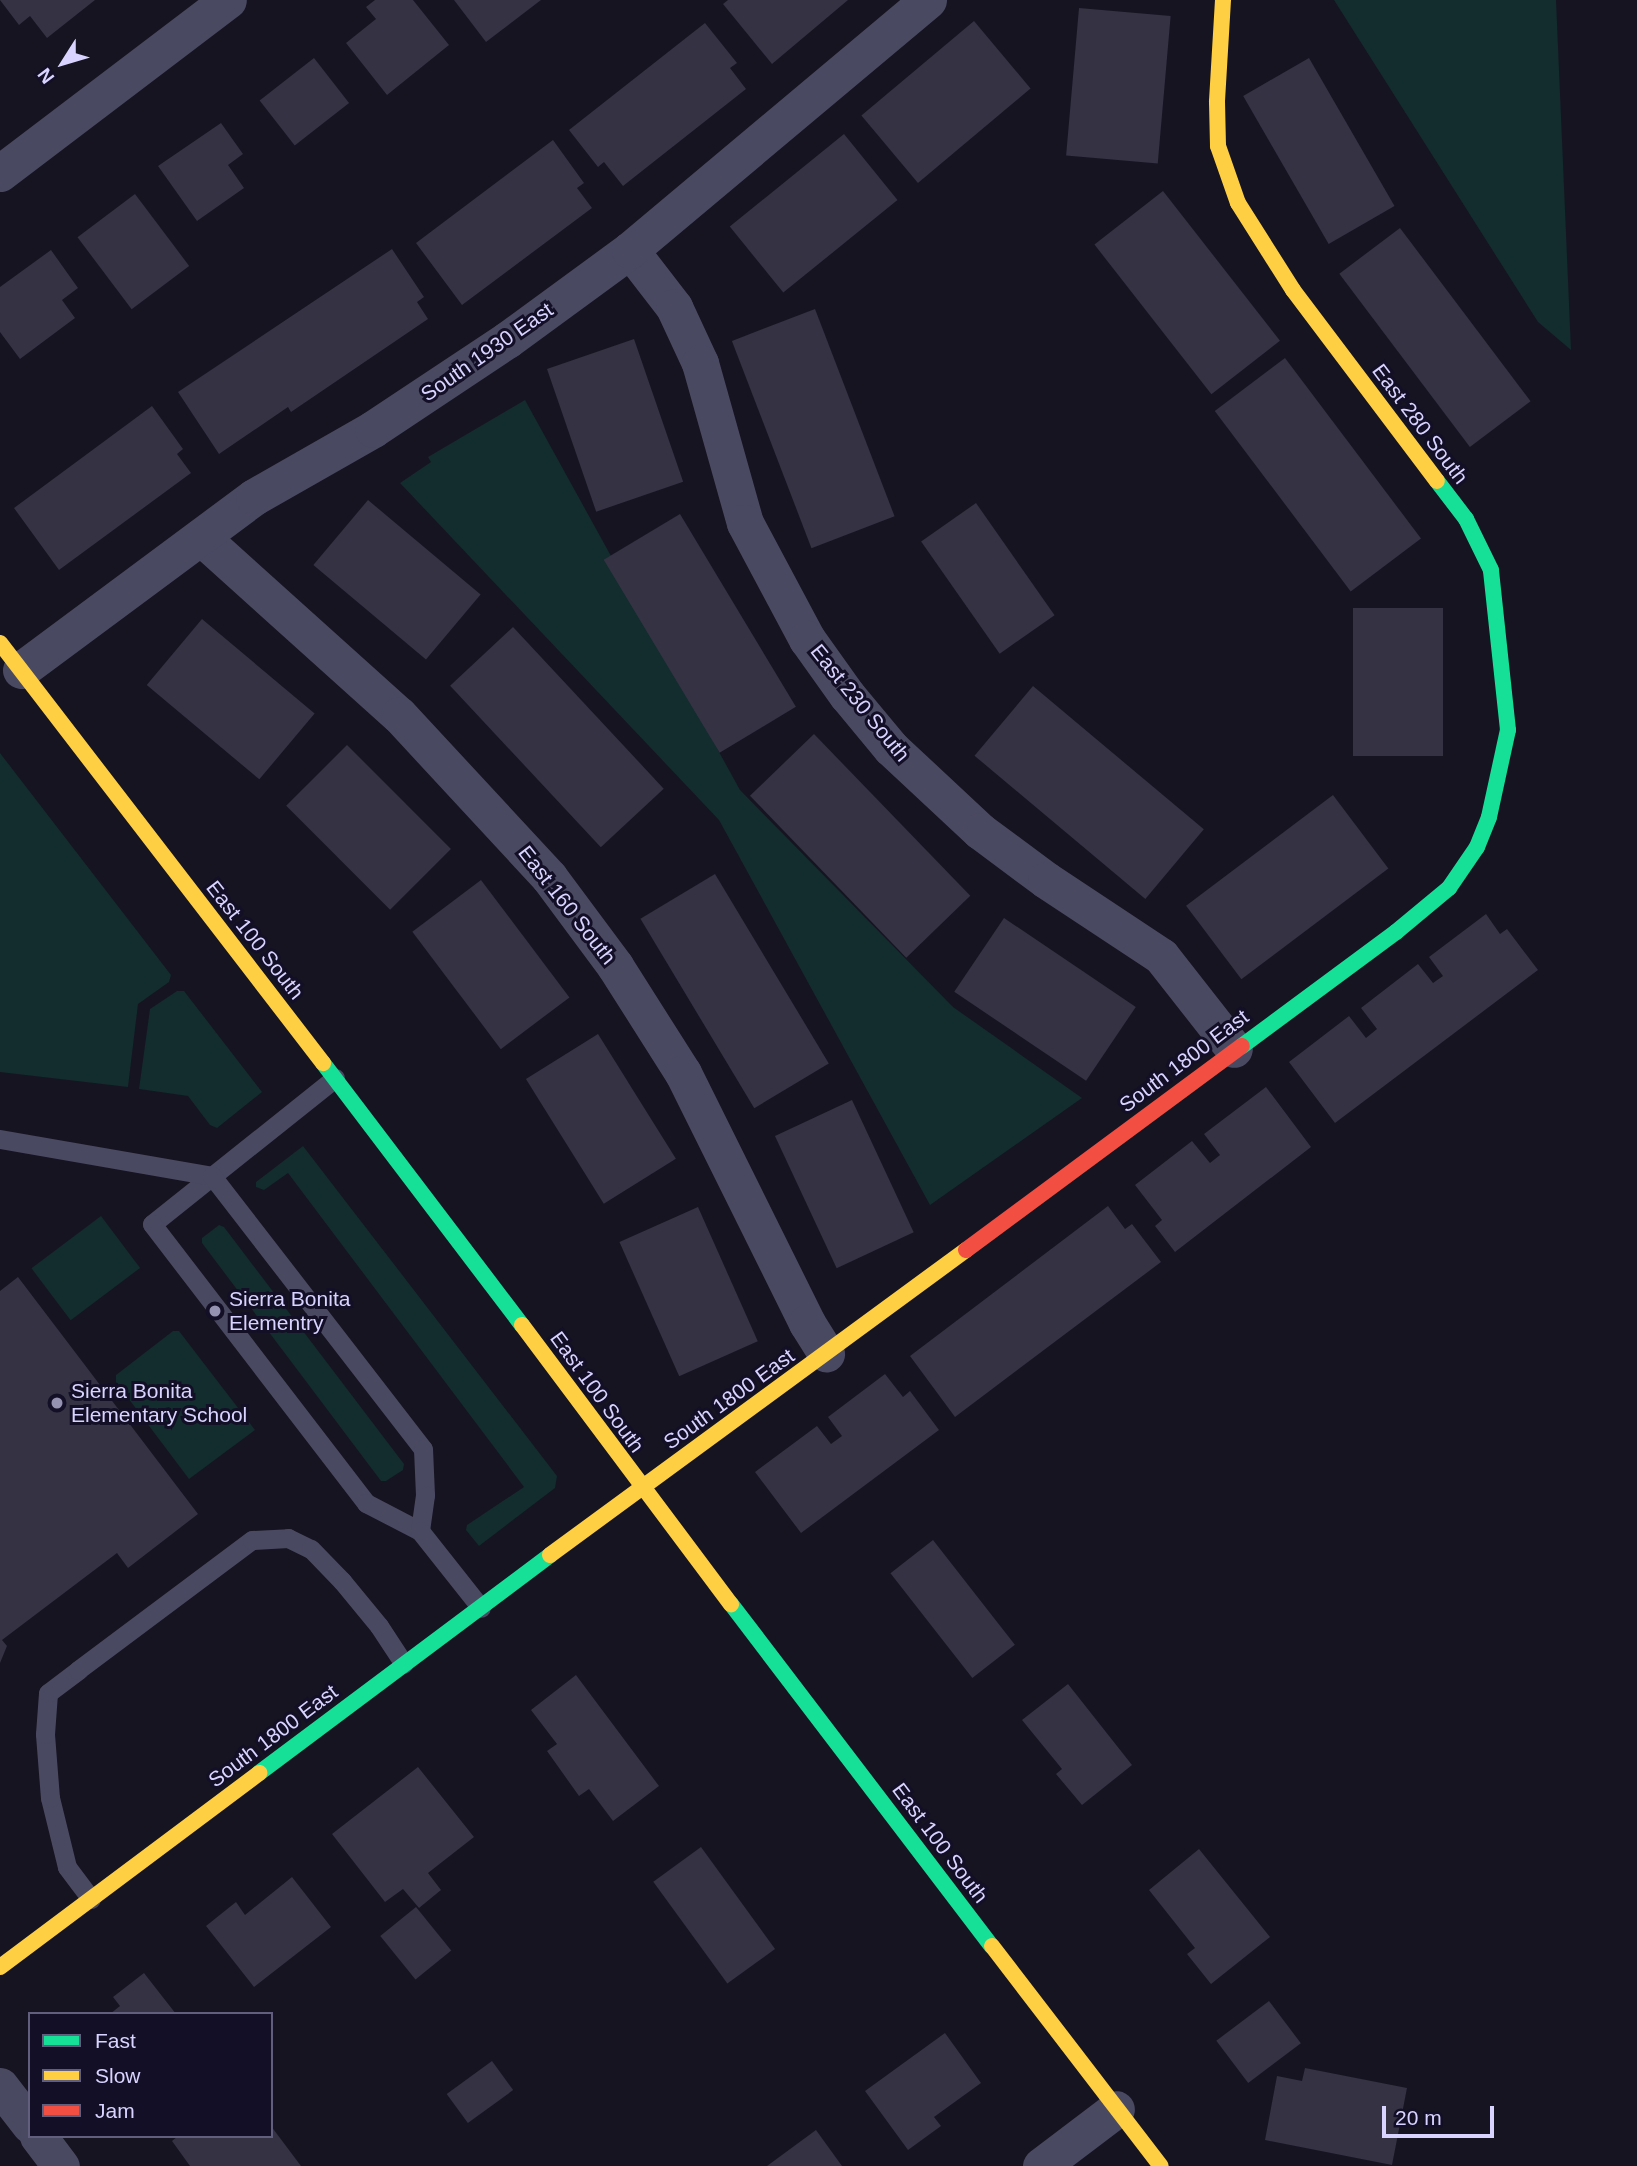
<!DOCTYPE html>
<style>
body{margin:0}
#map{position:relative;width:1637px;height:2166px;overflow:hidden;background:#161421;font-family:Arial,sans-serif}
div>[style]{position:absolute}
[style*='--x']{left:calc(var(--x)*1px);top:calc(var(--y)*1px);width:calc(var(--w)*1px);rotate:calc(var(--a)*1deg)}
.green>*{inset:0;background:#132c2d;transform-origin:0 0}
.building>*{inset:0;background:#343243;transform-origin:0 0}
.lane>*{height:19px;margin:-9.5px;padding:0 9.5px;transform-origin:9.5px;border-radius:9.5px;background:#4a4962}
.street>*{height:37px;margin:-18.5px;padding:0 18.5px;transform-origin:18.5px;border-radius:18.5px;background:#4a4962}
.fast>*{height:16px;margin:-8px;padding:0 8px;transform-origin:8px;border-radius:8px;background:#16e098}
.slow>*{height:16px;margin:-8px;padding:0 8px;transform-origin:8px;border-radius:8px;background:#ffcf43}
.jam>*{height:16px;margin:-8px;padding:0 8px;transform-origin:8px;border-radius:8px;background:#f24e42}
.dots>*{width:19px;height:19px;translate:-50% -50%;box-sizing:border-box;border:4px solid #130f26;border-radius:50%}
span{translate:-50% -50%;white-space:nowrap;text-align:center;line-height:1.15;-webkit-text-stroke:6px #130f26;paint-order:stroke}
.street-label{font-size:21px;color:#d9d4ff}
.poi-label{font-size:21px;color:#d9d4ff}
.left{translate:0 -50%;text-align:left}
.legend{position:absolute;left:28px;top:2012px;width:245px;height:126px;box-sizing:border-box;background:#130f26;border:2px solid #625e7d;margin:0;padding:9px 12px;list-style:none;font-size:21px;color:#d9d4ff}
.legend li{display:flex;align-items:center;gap:14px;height:35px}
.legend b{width:35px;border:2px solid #625e7d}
.north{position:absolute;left:28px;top:28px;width:70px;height:70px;-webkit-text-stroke:5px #130f26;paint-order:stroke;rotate:233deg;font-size:19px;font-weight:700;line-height:28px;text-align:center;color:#d9d4ff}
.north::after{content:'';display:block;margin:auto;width:24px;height:32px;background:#d9d4ff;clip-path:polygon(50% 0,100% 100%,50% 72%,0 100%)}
.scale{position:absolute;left:1382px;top:2106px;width:112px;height:32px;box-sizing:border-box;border:4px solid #d9d4ff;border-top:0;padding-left:9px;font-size:21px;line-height:24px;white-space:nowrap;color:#d9d4ff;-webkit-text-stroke:5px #130f26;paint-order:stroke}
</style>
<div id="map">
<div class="green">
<div style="clip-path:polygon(1334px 0,1556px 0,1571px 350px,1538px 322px)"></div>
<div style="clip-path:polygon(525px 400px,740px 790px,953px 1007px,1082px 1098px,930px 1205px,719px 820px,400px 483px,431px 462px,428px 457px)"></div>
<div style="clip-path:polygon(0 753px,171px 975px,169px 982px,138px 1004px,128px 1087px,0 1072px)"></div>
<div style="clip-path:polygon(177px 991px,184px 991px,262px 1092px,217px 1128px,210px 1125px,188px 1096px,139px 1089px,150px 1009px)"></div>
<div style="clip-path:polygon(303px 1146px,557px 1476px,555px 1488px,479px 1546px,466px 1530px,467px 1525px,524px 1487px,288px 1173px,264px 1190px,256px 1187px,256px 1182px)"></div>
<div style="left:101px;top:1216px;width:65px;height:87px;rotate:53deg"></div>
<div style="clip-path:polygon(219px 1225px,224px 1227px,404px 1464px,403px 1470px,386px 1481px,381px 1481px,202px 1243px,202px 1238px)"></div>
<div style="clip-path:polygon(173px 1331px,179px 1331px,255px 1430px,189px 1479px,116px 1382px,116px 1375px)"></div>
</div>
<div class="building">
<div style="clip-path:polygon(0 0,95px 0,47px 38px,30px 16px,19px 25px)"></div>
<div style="clip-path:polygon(375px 0,413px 0,449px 45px,387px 95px,346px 43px,376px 19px,366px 7px)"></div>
<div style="clip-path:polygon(454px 0,541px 0,486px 42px)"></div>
<div style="clip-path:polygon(728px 0,848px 0,772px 64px,723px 4px)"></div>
<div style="left:1079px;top:8px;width:92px;height:148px;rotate:5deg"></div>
<div style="left:974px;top:21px;width:88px;height:147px;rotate:50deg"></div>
<div style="clip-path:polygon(705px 23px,737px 63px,730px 68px,746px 89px,623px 186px,604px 162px,598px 167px,569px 130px)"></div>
<div style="left:314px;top:58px;width:57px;height:69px;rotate:52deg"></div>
<div style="left:1309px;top:58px;width:171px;height:76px;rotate:60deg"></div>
<div style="clip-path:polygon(221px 123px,243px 154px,228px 165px,244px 188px,197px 221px,158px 166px)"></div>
<div style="left:844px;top:134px;width:85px;height:147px;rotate:51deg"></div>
<div style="clip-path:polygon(553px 140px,584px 183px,577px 188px,592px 208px,462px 305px,416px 243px)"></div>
<div style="left:1163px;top:191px;width:190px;height:87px;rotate:52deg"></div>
<div style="left:135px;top:194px;width:90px;height:72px;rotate:53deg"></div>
<div style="left:1400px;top:228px;width:217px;height:76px;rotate:53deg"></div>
<div style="clip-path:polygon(392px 249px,424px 297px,417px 302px,428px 319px,291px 412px,288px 407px,219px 454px,178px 392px)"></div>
<div style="clip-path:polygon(51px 250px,78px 288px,62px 300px,75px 318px,20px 359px,0 332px,0 287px)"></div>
<div style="left:815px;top:309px;width:222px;height:89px;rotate:69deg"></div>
<div style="left:634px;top:339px;width:151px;height:92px;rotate:71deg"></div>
<div style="left:1285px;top:358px;width:226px;height:88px;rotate:53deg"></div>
<div style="clip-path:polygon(152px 406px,183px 449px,177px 454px,191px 473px,59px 570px,14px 508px)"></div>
<div style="left:368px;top:500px;width:147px;height:85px;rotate:40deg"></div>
<div style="left:976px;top:503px;width:137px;height:67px;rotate:55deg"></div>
<div style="left:680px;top:514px;width:225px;height:89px;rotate:59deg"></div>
<div style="left:1353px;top:608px;width:90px;height:148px"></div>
<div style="left:202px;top:619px;width:147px;height:86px;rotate:40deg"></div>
<div style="left:513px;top:627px;width:221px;height:86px;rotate:47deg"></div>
<div style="left:1033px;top:686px;width:223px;height:91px;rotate:40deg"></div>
<div style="left:814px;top:734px;width:225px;height:89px;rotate:46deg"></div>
<div style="left:347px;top:745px;width:147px;height:86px;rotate:45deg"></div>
<div style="left:1333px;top:795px;width:92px;height:184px;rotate:53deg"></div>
<div style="left:715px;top:874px;width:221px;height:87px;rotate:59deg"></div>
<div style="left:481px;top:880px;width:147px;height:86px;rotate:53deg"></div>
<div style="clip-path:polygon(1486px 914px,1500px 934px,1507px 929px,1538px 970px,1335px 1123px,1289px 1062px,1349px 1016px,1366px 1038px,1377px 1029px,1361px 1008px,1418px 964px,1433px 983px,1443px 976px,1429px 957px)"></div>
<div style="left:1004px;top:918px;width:159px;height:89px;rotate:34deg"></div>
<div style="left:598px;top:1034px;width:147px;height:85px;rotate:58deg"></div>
<div style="clip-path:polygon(1266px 1087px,1311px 1147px,1175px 1252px,1155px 1226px,1162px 1220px,1135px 1185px,1192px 1141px,1210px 1163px,1220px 1155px,1204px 1134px)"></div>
<div style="left:852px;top:1100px;width:146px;height:85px;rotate:65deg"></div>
<div style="clip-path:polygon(1108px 1206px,1125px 1229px,1132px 1224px,1161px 1262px,955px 1417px,910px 1356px)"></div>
<div style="left:698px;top:1207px;width:147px;height:86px;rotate:66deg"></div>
<div style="clip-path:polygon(18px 1277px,198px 1514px,128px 1568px,117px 1553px,2px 1640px,7px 1646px,0 1663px,0 1291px)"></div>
<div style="clip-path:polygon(885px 1374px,903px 1397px,910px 1391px,939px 1430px,801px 1533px,755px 1472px,817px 1426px,831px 1444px,842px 1436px,828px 1417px)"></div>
<div style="left:933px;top:1540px;width:133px;height:54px;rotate:52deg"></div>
<div style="clip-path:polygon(576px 1675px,659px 1786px,613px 1821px,589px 1789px,579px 1796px,547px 1751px,557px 1744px,531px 1710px)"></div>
<div style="clip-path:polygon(1068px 1684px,1132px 1765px,1082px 1805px,1056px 1774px,1062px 1769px,1022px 1720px)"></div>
<div style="clip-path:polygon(418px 1767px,474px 1837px,428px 1873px,441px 1890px,419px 1908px,403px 1889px,385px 1902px,332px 1834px)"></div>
<div style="left:701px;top:1847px;width:126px;height:59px;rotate:54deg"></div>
<div style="clip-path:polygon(1199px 1849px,1270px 1937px,1211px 1984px,1187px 1954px,1195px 1948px,1149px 1890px)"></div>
<div style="clip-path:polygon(292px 1877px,331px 1927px,254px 1987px,206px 1926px,236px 1902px,245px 1915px)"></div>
<div style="left:416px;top:1907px;width:56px;height:46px;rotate:51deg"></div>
<div style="clip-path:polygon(144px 1973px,176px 2014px,110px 2014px,120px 2006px,113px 1997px)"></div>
<div style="left:1269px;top:2001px;width:53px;height:66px;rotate:53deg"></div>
<div style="clip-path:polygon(945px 2033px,981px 2083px,934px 2117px,941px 2126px,908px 2150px,865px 2091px)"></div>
<div style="left:492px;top:2061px;width:36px;height:56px;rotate:54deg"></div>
<div style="clip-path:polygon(1305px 2068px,1407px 2088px,1392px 2165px,1265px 2140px,1277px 2076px,1302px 2081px)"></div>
<div style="clip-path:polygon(271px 2126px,301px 2166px,190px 2166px,172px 2141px,178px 2136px,271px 2136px)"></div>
<div style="clip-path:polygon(816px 2130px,842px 2166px,767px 2166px)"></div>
</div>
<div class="lane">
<div style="--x:335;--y:1078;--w:234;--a:141.4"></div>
<div style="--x:152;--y:1224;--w:352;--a:52.5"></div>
<div style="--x:366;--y:1503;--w:61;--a:27.4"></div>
<div style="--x:0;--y:1139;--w:215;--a:9.9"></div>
<div style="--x:212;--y:1176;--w:345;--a:52.3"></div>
<div style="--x:423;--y:1449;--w:46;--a:87.5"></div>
<div style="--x:425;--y:1495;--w:36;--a:98"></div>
<div style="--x:420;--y:1531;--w:98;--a:51.6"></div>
<div style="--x:91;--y:1899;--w:40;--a:-127"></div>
<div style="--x:67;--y:1867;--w:71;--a:-103.8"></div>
<div style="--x:50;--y:1798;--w:64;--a:-94.5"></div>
<div style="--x:45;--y:1734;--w:41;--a:-85.8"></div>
<div style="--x:48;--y:1693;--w:38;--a:-37"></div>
<div style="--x:78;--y:1670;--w:217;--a:-36.8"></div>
<div style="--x:252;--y:1540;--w:36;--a:-3"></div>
<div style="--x:288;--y:1538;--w:25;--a:26"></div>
<div style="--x:311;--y:1549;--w:45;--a:45.9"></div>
<div style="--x:342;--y:1581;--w:58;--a:50.6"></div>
<div style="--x:379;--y:1626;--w:45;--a:56.7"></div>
</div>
<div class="street">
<div style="--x:0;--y:173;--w:286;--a:-37.2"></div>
<div style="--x:630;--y:250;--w:72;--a:52.3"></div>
<div style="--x:674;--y:307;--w:62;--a:65.1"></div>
<div style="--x:700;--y:363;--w:166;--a:74.3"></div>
<div style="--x:745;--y:523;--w:132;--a:61.9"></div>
<div style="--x:807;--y:639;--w:69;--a:54.5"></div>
<div style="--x:847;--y:695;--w:69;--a:50.3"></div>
<div style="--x:891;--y:748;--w:122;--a:43"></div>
<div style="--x:980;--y:831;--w:82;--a:36.6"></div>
<div style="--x:1046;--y:880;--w:138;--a:33.5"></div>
<div style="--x:1161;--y:956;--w:118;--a:51.9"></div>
<div style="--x:201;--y:537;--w:266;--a:42"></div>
<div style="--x:399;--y:715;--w:221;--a:47.2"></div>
<div style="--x:549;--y:877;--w:111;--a:53.4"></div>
<div style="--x:615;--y:966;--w:127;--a:57.6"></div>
<div style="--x:683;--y:1073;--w:279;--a:63.6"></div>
<div style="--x:807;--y:1323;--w:36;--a:58"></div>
<div style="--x:21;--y:670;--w:290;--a:-36.6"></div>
<div style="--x:254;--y:497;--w:137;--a:-29.7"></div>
<div style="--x:373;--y:429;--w:161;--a:-33.6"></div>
<div style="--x:507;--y:340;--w:152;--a:-36.2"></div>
<div style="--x:630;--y:250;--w:389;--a:-40"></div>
<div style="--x:0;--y:2086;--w:49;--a:52.4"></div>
<div style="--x:38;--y:2136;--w:38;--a:53"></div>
<div style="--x:1041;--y:2166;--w:94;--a:-37.2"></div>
</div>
<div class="fast">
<div style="--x:1242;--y:1046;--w:192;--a:-36.5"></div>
<div style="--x:1396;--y:932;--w:69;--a:-39.7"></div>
<div style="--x:1449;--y:888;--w:50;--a:-55.7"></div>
<div style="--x:1477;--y:847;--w:32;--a:-68"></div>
<div style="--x:1489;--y:817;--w:89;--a:-77.7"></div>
<div style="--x:1508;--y:730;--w:161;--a:-96.1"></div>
<div style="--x:1491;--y:570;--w:57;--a:-116.1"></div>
<div style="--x:1466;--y:519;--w:48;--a:-127.3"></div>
<div style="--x:323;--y:1063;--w:329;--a:52.8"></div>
<div style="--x:731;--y:1604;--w:430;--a:52.7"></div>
<div style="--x:259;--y:1773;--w:364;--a:-36.8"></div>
</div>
<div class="slow">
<div style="--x:1223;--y:0;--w:102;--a:93.4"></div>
<div style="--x:1217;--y:102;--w:44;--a:88.7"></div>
<div style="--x:1218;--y:146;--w:60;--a:70.7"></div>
<div style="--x:1238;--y:203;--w:103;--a:57.7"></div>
<div style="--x:1293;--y:290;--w:239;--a:53"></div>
<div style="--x:0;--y:643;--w:530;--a:52.44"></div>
<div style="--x:522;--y:1325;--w:349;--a:53.2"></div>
<div style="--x:550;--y:1555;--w:516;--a:-36.25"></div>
<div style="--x:992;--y:1946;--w:277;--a:52.5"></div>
<div style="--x:0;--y:1967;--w:324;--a:-36.8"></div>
</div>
<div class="jam">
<div style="--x:966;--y:1250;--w:343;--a:-36.5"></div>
</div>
<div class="dots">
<div style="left:215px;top:1311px;background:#9591b1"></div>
<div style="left:57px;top:1403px;background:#9591b1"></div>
</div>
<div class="street-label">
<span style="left:487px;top:352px;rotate:-35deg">South 1930 East</span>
<span style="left:1420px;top:424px;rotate:53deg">East 280 South</span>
<span style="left:860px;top:703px;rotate:51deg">East 230 South</span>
<span style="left:567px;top:905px;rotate:52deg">East 160 South</span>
<span style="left:255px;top:940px;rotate:52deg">East 100 South</span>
<span style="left:1184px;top:1061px;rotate:-37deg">South 1800 East</span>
<span style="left:597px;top:1392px;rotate:54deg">East 100 South</span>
<span style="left:729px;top:1399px;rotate:-36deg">South 1800 East</span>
<span style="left:273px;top:1736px;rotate:-37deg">South 1800 East</span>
<span style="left:940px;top:1843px;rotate:53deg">East 100 South</span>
</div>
<div class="poi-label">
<span class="left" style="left:229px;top:1311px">Sierra Bonita<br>Elementry</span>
<span class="left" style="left:71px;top:1403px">Sierra Bonita<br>Elementary School</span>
</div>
<ul class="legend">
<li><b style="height:9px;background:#16e098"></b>Fast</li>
<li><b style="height:9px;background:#ffcf43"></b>Slow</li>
<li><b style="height:9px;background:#f24e42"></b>Jam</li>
</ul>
<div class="north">N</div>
<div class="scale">20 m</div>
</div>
